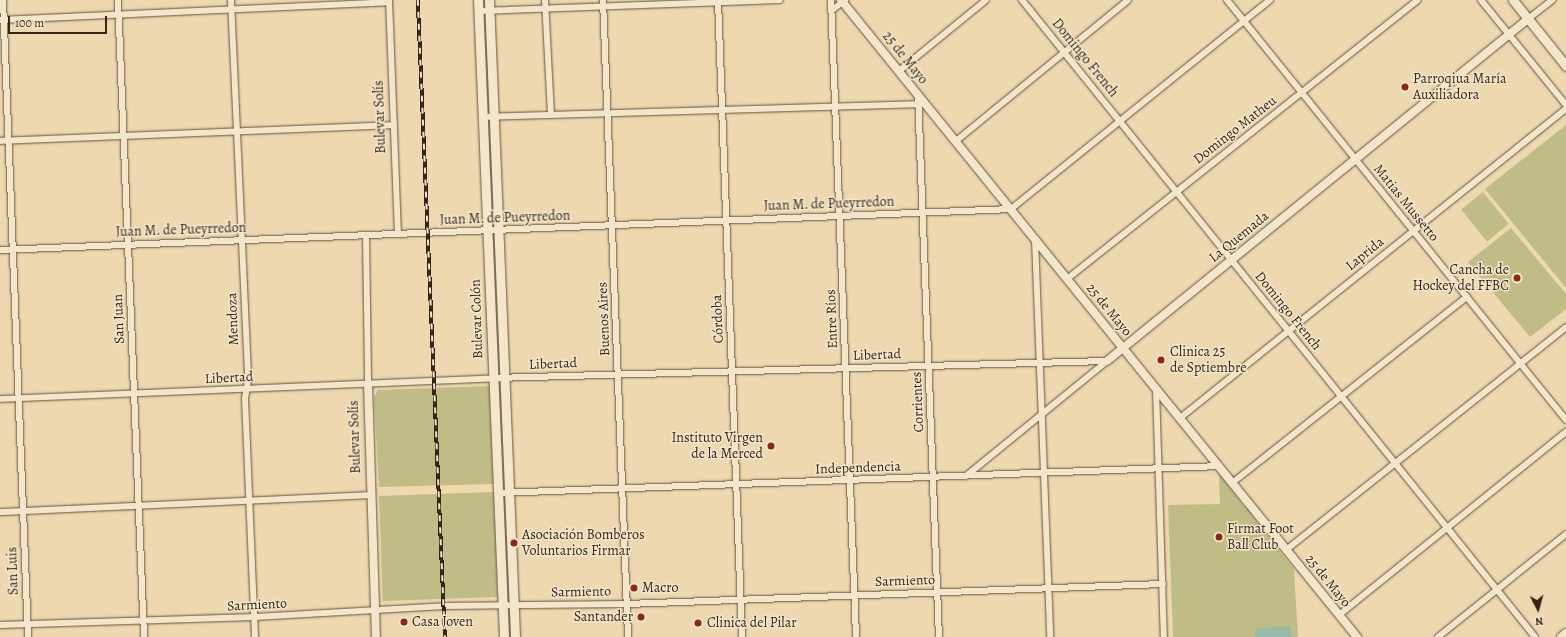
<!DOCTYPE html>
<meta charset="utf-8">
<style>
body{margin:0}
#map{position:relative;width:1566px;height:637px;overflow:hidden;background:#edd8af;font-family:Alegreya,serif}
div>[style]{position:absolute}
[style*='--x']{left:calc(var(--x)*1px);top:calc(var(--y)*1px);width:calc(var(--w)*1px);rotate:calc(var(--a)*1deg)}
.green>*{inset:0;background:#c0bc86;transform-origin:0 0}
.water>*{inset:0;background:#99baab}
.roads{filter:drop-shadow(0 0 1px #63523e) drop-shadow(0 0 1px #63523e)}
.minor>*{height:6px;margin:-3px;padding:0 3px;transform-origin:3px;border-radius:3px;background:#f3e6cb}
.tertiary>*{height:8px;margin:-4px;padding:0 4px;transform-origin:4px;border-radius:4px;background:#f3e6cb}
.secondary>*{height:9px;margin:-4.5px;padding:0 4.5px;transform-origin:4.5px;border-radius:4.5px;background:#f3e6cb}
.rail>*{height:3.5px;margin-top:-1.75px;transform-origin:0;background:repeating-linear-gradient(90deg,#f3e6cb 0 6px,#352518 0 12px);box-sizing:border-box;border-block:1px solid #352518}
.dots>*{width:11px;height:11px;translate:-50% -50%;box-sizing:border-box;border:2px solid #f3e6cb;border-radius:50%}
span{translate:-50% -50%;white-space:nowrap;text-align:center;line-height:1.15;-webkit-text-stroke:3px #f3e6cb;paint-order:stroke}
.street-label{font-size:14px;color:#352518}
.poi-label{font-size:14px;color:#352518}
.left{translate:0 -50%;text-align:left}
.right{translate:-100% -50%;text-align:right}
.north{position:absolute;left:1518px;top:589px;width:40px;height:40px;-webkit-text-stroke:3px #f3e6cb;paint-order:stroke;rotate:174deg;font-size:11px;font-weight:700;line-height:16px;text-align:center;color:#352518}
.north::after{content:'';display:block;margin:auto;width:14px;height:18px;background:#352518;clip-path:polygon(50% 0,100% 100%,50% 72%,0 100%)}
.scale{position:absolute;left:8px;top:16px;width:99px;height:18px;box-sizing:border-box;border:2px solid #352518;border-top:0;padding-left:5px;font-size:12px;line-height:14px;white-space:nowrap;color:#352518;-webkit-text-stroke:3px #f3e6cb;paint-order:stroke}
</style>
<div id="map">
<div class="green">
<div style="clip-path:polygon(1566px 125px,1566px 288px,1485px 189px)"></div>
<div style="left:1483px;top:192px;width:41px;height:28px;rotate:51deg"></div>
<div style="clip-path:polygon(1511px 228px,1566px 294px,1566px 309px,1530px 337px,1468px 262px)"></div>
<div style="clip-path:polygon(490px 386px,494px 484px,379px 487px,374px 397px,378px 390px)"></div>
<div style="clip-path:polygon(1219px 474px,1246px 509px,1251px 509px,1252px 516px,1294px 569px,1298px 637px,1173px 637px,1168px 505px,1220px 504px)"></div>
<div style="left:494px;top:492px;width:105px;height:115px;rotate:88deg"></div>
</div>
<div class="water">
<div style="clip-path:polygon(1291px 626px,1291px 637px,1255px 637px,1255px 629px)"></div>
</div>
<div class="roads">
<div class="minor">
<div style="--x:3;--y:0;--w:637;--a:87.75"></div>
<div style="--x:118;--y:0;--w:638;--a:87.66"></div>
<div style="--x:231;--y:0;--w:380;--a:87.4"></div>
<div style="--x:248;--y:380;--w:18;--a:99"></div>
<div style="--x:245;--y:398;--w:239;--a:87.6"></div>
<div style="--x:389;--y:0;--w:234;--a:87.8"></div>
<div style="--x:545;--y:0;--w:115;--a:87"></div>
<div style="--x:603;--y:0;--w:637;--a:87.75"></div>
<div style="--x:718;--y:0;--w:637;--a:87.84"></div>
<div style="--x:831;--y:0;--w:637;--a:87.75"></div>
<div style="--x:1022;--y:0;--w:818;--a:51.15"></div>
<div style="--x:1227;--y:0;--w:540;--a:51.09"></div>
<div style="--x:1481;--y:0;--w:135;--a:51"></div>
<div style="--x:479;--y:11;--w:301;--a:-2.1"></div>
<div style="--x:831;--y:11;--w:18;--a:-38"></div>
<div style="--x:1528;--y:19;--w:31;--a:-38"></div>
<div style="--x:0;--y:20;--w:389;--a:-2.6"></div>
<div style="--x:899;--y:71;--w:112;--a:-39.2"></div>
<div style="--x:918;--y:94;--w:543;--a:87.79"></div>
<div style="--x:483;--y:117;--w:439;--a:-1.7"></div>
<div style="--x:0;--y:141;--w:394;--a:-2.3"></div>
<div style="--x:956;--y:141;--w:222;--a:-39.3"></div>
<div style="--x:366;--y:235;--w:149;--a:89.2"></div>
<div style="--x:1035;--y:239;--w:398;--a:87.8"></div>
<div style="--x:0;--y:250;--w:1012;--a:-2.32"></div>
<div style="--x:1011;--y:209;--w:333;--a:-38.9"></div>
<div style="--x:1067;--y:279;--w:448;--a:-38.5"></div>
<div style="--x:1156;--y:388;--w:249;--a:88.2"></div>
<div style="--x:0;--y:399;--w:494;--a:-2.4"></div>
<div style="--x:494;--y:378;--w:613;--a:-1.59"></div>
<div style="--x:1180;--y:418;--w:494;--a:-38.7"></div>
<div style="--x:966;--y:476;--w:182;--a:-39.2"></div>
<div style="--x:1232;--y:483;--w:300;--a:-38.4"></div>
<div style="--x:498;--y:493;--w:722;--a:-2.14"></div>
<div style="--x:0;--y:512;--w:370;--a:-2.6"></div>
<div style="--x:1286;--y:550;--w:358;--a:-38.5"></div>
<div style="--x:1339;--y:615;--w:292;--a:-38.9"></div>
<div style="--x:0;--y:625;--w:255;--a:-1.8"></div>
<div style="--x:255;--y:617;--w:189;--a:-3.3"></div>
<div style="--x:444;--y:606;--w:183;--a:-0.6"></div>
<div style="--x:627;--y:604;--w:536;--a:-2.14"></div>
<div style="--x:1438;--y:637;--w:164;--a:-38.8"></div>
</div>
<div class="tertiary">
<div style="--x:841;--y:0;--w:820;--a:50.99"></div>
<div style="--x:1107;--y:361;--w:542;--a:-39.09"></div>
<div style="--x:368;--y:384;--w:253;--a:88.2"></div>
<div style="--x:1561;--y:637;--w:6;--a:-39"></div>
</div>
<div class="secondary">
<div style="--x:478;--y:0;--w:638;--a:87.66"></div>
<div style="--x:489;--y:0;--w:638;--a:87.66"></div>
<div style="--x:1513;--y:0;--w:85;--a:51.2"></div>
</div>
</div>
<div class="rail">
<div style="--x:418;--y:0;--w:638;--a:87.57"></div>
</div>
<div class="dots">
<div style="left:1405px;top:87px;background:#8f2418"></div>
<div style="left:1517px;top:278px;background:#8f2418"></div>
<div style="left:1161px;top:360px;background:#8f2418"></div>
<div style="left:771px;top:446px;background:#8f2418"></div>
<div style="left:1219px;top:537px;background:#8f2418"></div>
<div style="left:514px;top:543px;background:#8f2418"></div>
<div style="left:634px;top:588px;background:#8f2418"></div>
<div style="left:641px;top:617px;background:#8f2418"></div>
<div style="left:404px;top:622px;background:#8f2418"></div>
<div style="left:698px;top:623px;background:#8f2418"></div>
</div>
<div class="street-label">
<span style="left:905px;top:58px;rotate:51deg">25 de Mayo</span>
<span style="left:1085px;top:58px;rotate:51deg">Domingo French</span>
<span style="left:380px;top:117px;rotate:-92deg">Bulevar Solís</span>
<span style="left:1235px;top:130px;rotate:-38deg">Domingo Matheu</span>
<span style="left:1406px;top:203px;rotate:51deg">Matias Mussetto</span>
<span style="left:829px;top:204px;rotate:-2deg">Juan M. de Pueyrredon</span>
<span style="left:505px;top:218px;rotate:-2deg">Juan M. de Pueyrredon</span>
<span style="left:181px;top:230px;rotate:-2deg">Juan M. de Pueyrredon</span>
<span style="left:1239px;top:237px;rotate:-39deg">La Quemada</span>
<span style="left:1365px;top:254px;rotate:-39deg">Laprida</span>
<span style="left:1109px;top:310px;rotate:51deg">25 de Mayo</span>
<span style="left:1288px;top:311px;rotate:51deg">Domingo French</span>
<span style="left:119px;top:319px;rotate:-92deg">San Juan</span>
<span style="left:233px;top:319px;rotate:-92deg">Mendoza</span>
<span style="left:477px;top:319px;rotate:-92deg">Bulevar Colón</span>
<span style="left:604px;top:319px;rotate:-92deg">Buenos Aires</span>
<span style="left:718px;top:319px;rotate:-92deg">Córdoba</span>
<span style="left:832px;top:319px;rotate:-92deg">Entre Ríos</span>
<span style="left:877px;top:355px;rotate:-2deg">Libertad</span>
<span style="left:553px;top:364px;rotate:-2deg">Libertad</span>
<span style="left:229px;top:378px;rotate:-3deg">Libertad</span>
<span style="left:918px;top:402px;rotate:-92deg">Corrientes</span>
<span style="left:355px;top:437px;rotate:-92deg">Bulevar Solís</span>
<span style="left:858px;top:468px;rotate:-2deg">Independencia</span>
<span style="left:13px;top:571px;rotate:-92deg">San Luis</span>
<span style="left:905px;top:581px;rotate:-2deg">Sarmiento</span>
<span style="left:1328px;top:581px;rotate:51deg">25 de Mayo</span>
<span style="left:581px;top:592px;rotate:-1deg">Sarmiento</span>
<span style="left:257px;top:605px;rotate:-3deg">Sarmiento</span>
</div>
<div class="poi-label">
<span class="left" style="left:1413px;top:87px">Parroqiua María<br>Auxiliadora</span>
<span class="right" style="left:1509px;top:278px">Cancha de<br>Hockey del FFBC</span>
<span class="left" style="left:1170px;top:360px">Clinica 25<br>de Sptiembre</span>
<span class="right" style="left:763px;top:446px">Instituto Virgen<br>de la Merced</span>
<span class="left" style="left:1227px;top:537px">Firmat Foot<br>Ball Club</span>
<span class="left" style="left:522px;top:543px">Asociación Bomberos<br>Voluntarios Firmar</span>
<span class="left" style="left:642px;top:588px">Macro</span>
<span class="right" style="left:633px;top:617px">Santander</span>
<span class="left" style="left:412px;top:622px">Casa Joven</span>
<span class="left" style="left:707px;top:623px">Clinica del Pilar</span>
</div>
<div class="north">N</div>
<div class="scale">100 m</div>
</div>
